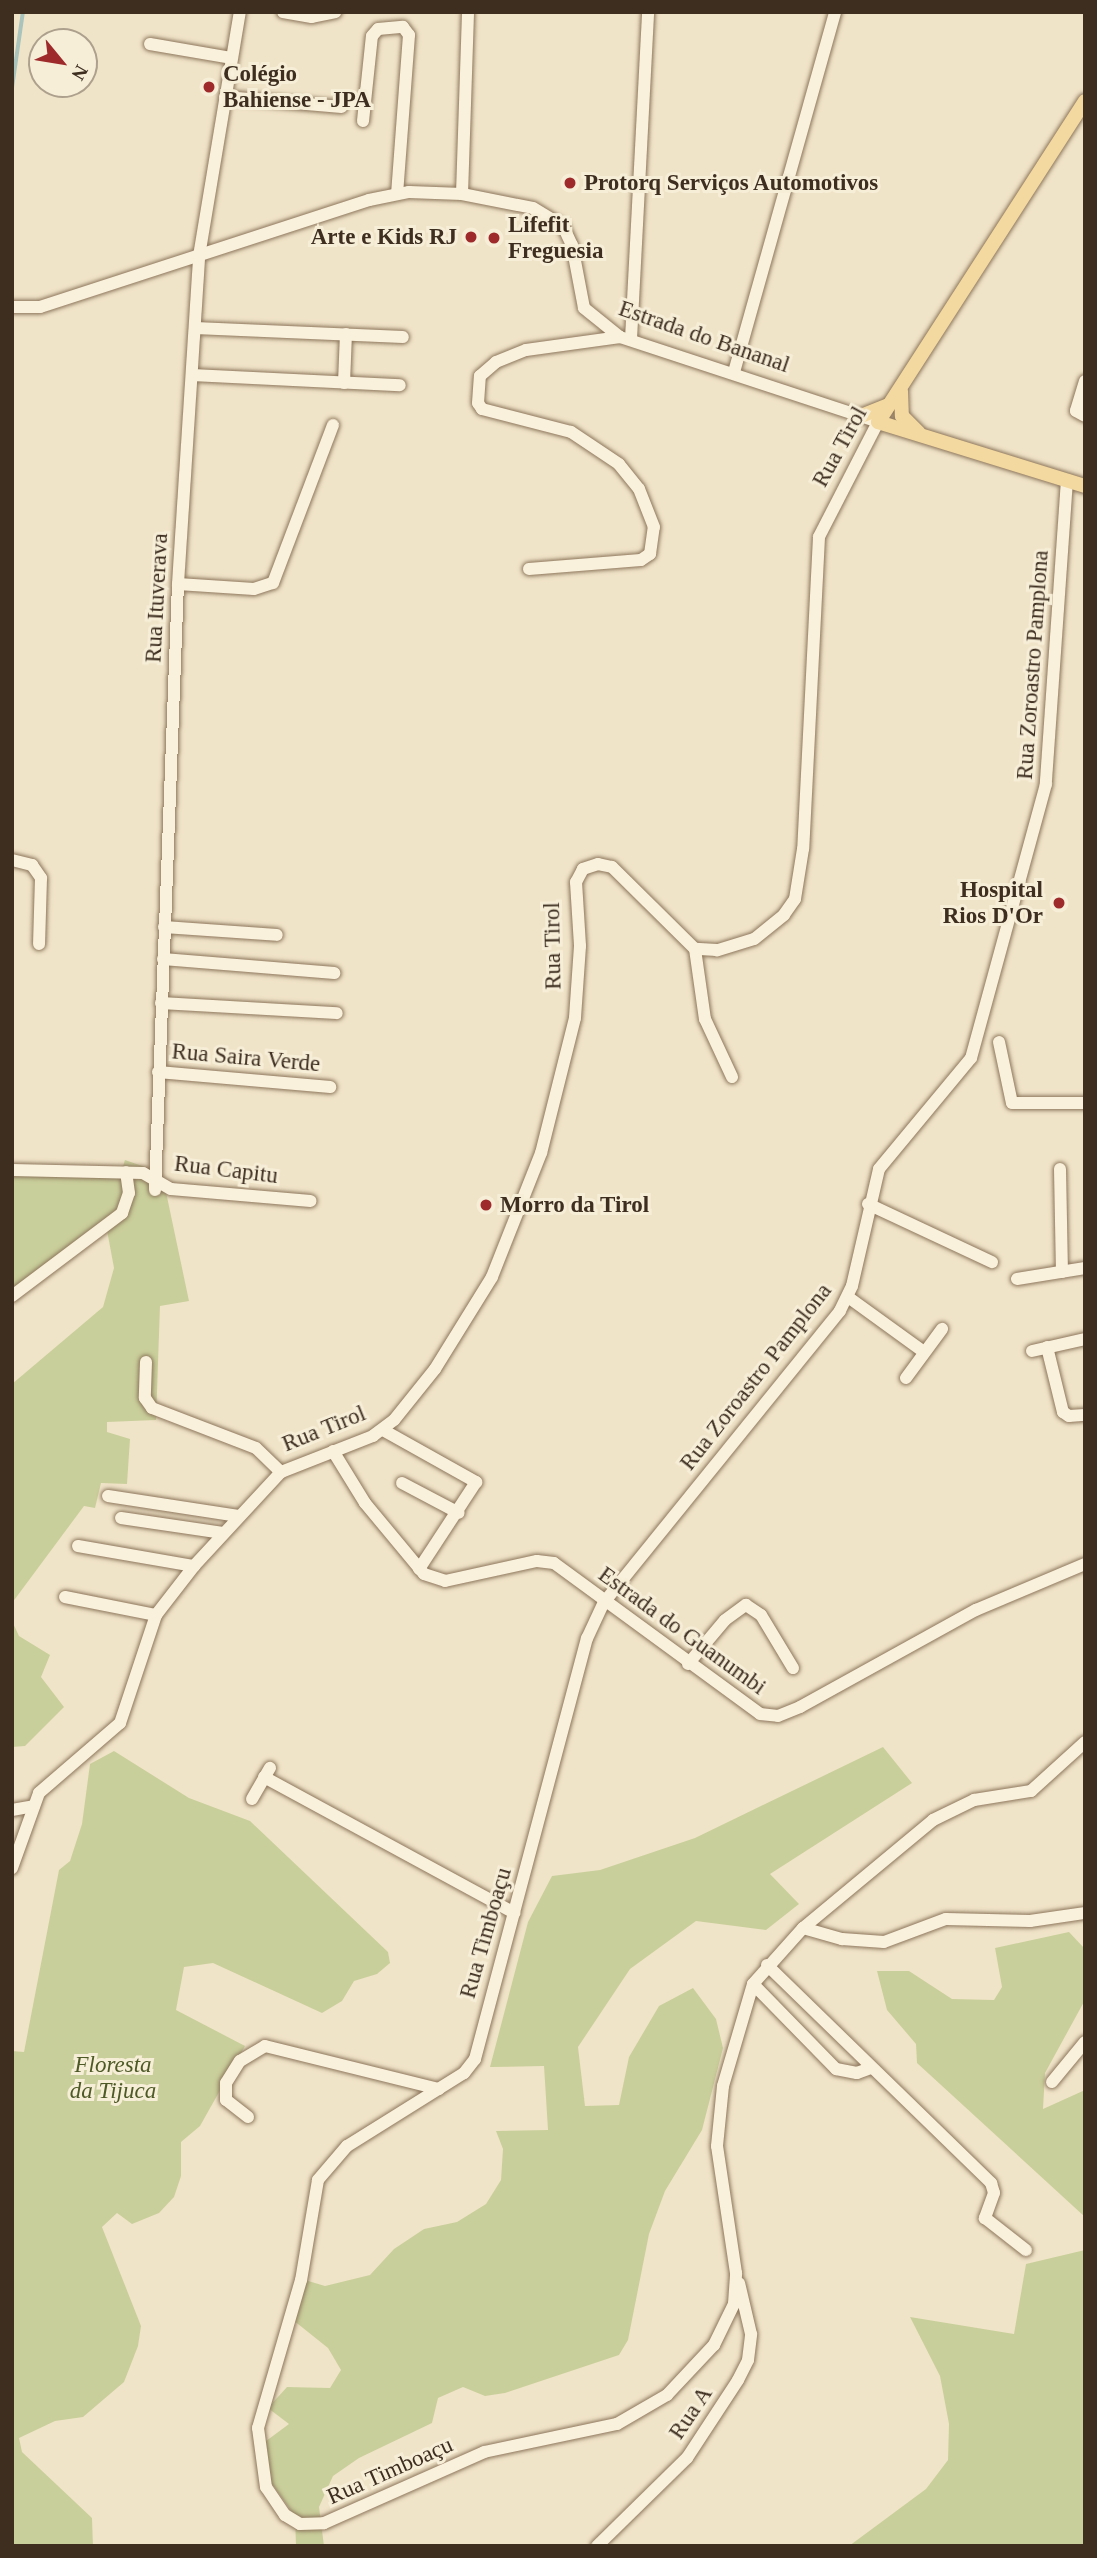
<!DOCTYPE html>
<meta charset="utf-8">
<style>
body{margin:0}
#map{position:relative;width:1097px;height:2558px;overflow:hidden;background:#f0e4c8;font-family:Georgia,serif}
div>[style]{position:absolute}
[style*='--x']{left:calc(var(--x)*1px);top:calc(var(--y)*1px);width:calc(var(--w)*1px);rotate:calc(var(--a)*1deg)}
.green>*{inset:0;background:#c9cf9b}
.stream>*{height:3.5px;margin:-1.75px;padding:0 1.75px;transform-origin:1.75px;border-radius:1.75px;background:#a9c4bc}
.roads{filter:drop-shadow(0 0 2px #8d765c) drop-shadow(0 0 2px #8d765c)}
.minor>*{height:12px;margin:-6px;padding:0 6px;transform-origin:6px;border-radius:6px;background:#faf1dc}
.major>*{height:14px;margin:-7px;padding:0 7px;transform-origin:7px;border-radius:7px;background:#f3d9a0}
.dots>*{width:19px;height:19px;translate:-50% -50%;box-sizing:border-box;border:4px solid #f7eed8;border-radius:50%}
span{translate:-50% -50%;white-space:nowrap;text-align:center;line-height:1.15;-webkit-text-stroke:6px #f7eed8;paint-order:stroke}
.poi-label{font-size:23px;color:#3d2e20;font-weight:700}
.left{translate:0 -50%;text-align:left}
.right{translate:-100% -50%;text-align:right}
.street-label{font-size:23px;color:#3d2e20}
.park-label{font-size:23px;color:#4d5a26;font-style:italic}
.frame{position:absolute;inset:0;border:14px solid #3d2e20;pointer-events:none}
.north{position:absolute;left:28px;top:28px;width:70px;height:70px;box-sizing:border-box;background:#f7eed8;border:2px solid #ada18e;border-radius:50%;rotate:120deg;font-size:19px;font-weight:700;line-height:28px;text-align:center;color:#3d2e20}
.north::after{content:'';display:block;margin:auto;width:24px;height:32px;background:#9e2a2b;clip-path:polygon(50% 0,100% 100%,50% 72%,0 100%)}
</style>
<div id="map">
<div class="green">
<div style="clip-path:polygon(125px 1160px,162px 1173px,189px 1301px,160px 1306px,156px 1420px,107px 1422px,107px 1432px,130px 1439px,127px 1484px,101px 1483px,95px 1508px,84px 1506px,12px 1603px,12px 1384px,103px 1307px,114px 1268px,106px 1225px,12px 1289px,12px 1175px,119px 1178px)"></div>
<div style="clip-path:polygon(12px 1621px,19px 1636px,50px 1655px,41px 1677px,64px 1707px,25px 1746px,12px 1747px)"></div>
<div style="clip-path:polygon(883px 1747px,912px 1783px,770px 1874px,799px 1904px,766px 1930px,696px 1921px,630px 1969px,578px 2047px,585px 2106px,619px 2105px,629px 2057px,659px 2006px,693px 1988px,716px 2019px,723px 2048px,702px 2130px,665px 2191px,649px 2234px,628px 2340px,619px 2355px,505px 2393px,485px 2396px,463px 2387px,438px 2398px,432px 2423px,359px 2458px,333px 2476px,319px 2507px,324px 2546px,296px 2546px,295px 2516px,260px 2467px,258px 2447px,289px 2424px,268px 2408px,287px 2387px,330px 2388px,341px 2370px,328px 2348px,293px 2320px,305px 2280px,325px 2286px,370px 2275px,394px 2249px,424px 2229px,457px 2222px,486px 2204px,501px 2180px,503px 2149px,496px 2131px,548px 2130px,544px 2066px,490px 2067px,528px 1922px,552px 1876px,600px 1870px,695px 1838px)"></div>
<div style="clip-path:polygon(114px 1751px,189px 1798px,250px 1821px,388px 1952px,390px 1963px,377px 1974px,354px 1981px,342px 2001px,322px 2013px,213px 1963px,184px 1967px,176px 2010px,245px 2046px,200px 2126px,181px 2142px,181px 2176px,174px 2197px,159px 2213px,132px 2224px,117px 2213px,102px 2227px,141px 2326px,138px 2346px,124px 2382px,83px 2417px,55px 2421px,19px 2438px,22px 2452px,92px 2518px,93px 2546px,12px 2546px,12px 2051px,24px 2052px,59px 1870px,70px 1861px,82px 1824px,90px 1764px)"></div>
<div style="clip-path:polygon(1069px 1932px,1085px 1949px,1085px 2000px,1045px 2073px,1043px 2109px,1085px 2090px,1085px 2217px,917px 2063px,916px 2044px,887px 2010px,877px 1971px,909px 1971px,952px 1999px,994px 2000px,1002px 1987px,995px 1948px)"></div>
<div style="clip-path:polygon(1085px 2250px,1085px 2546px,849px 2546px,926px 2489px,948px 2460px,949px 2424px,940px 2376px,910px 2317px,1014px 2334px,1026px 2264px)"></div>
</div>
<div class="stream">
<div style="--x:12;--y:88;--w:77;--a:-81.8"></div>
</div>
<div class="roads">
<div class="minor">
<div style="--x:283;--y:12;--w:29;--a:10"></div>
<div style="--x:312;--y:17;--w:24;--a:-12"></div>
<div style="--x:150;--y:44;--w:82;--a:9.8"></div>
<div style="--x:225;--y:97;--w:117;--a:4.9"></div>
<div style="--x:363;--y:121;--w:85;--a:-84"></div>
<div style="--x:372;--y:36;--w:9;--a:-49"></div>
<div style="--x:378;--y:29;--w:25;--a:-5"></div>
<div style="--x:403;--y:27;--w:10;--a:53"></div>
<div style="--x:409;--y:35;--w:158;--a:94.3"></div>
<div style="--x:462;--y:194;--w:182;--a:-88.1"></div>
<div style="--x:12;--y:307;--w:28;--a:0"></div>
<div style="--x:40;--y:307;--w:346;--a:-18"></div>
<div style="--x:369;--y:200;--w:41;--a:-11.3"></div>
<div style="--x:409;--y:192;--w:53;--a:2.2"></div>
<div style="--x:462;--y:194;--w:72;--a:11.2"></div>
<div style="--x:533;--y:208;--w:35;--a:31"></div>
<div style="--x:563;--y:226;--w:21;--a:65"></div>
<div style="--x:572;--y:245;--w:64;--a:79.2"></div>
<div style="--x:584;--y:308;--w:46;--a:38.9"></div>
<div style="--x:620;--y:337;--w:272;--a:18.2"></div>
<div style="--x:878;--y:422;--w:129;--a:117.2"></div>
<div style="--x:819;--y:537;--w:312;--a:92.9"></div>
<div style="--x:803;--y:849;--w:51;--a:99.1"></div>
<div style="--x:795;--y:899;--w:19;--a:125"></div>
<div style="--x:784;--y:915;--w:38;--a:141"></div>
<div style="--x:754;--y:939;--w:39;--a:163"></div>
<div style="--x:717;--y:950;--w:22;--a:-177"></div>
<div style="--x:695;--y:949;--w:117;--a:-135.3"></div>
<div style="--x:612;--y:867;--w:14;--a:-168"></div>
<div style="--x:598;--y:864;--w:16;--a:162"></div>
<div style="--x:583;--y:869;--w:15;--a:118"></div>
<div style="--x:576;--y:882;--w:64;--a:86.4"></div>
<div style="--x:580;--y:946;--w:72;--a:94"></div>
<div style="--x:575;--y:1018;--w:139;--a:104.1"></div>
<div style="--x:541;--y:1153;--w:133;--a:111.6"></div>
<div style="--x:492;--y:1277;--w:108;--a:121.8"></div>
<div style="--x:435;--y:1369;--w:65;--a:128.8"></div>
<div style="--x:394;--y:1420;--w:26;--a:143"></div>
<div style="--x:373;--y:1436;--w:99;--a:158.6"></div>
<div style="--x:281;--y:1472;--w:128;--a:132.8"></div>
<div style="--x:194;--y:1566;--w:62;--a:127.8"></div>
<div style="--x:156;--y:1615;--w:114;--a:108.4"></div>
<div style="--x:120;--y:1723;--w:107;--a:139.2"></div>
<div style="--x:39;--y:1793;--w:80;--a:109.8"></div>
<div style="--x:195;--y:328;--w:208;--a:2.5"></div>
<div style="--x:631;--y:339;--w:327;--a:-87"></div>
<div style="--x:734;--y:372;--w:374;--a:-74.3"></div>
<div style="--x:192;--y:375;--w:208;--a:2.8"></div>
<div style="--x:1085;--y:381;--w:31;--a:107"></div>
<div style="--x:1076;--y:411;--w:10;--a:29"></div>
<div style="--x:344;--y:383;--w:49;--a:-87.7"></div>
<div style="--x:1067;--y:480;--w:305;--a:94"></div>
<div style="--x:1046;--y:784;--w:284;--a:105.3"></div>
<div style="--x:971;--y:1058;--w:144;--a:129.7"></div>
<div style="--x:879;--y:1169;--w:120;--a:103"></div>
<div style="--x:852;--y:1286;--w:28;--a:116"></div>
<div style="--x:840;--y:1311;--w:375;--a:129"></div>
<div style="--x:604;--y:1602;--w:40;--a:115"></div>
<div style="--x:587;--y:1638;--w:436;--a:104.9"></div>
<div style="--x:475;--y:2059;--w:18;--a:128"></div>
<div style="--x:464;--y:2073;--w:138;--a:148"></div>
<div style="--x:347;--y:2146;--w:45;--a:130.5"></div>
<div style="--x:318;--y:2180;--w:101;--a:99.6"></div>
<div style="--x:301;--y:2280;--w:154;--a:106.2"></div>
<div style="--x:258;--y:2428;--w:60;--a:82.3"></div>
<div style="--x:266;--y:2487;--w:34;--a:56"></div>
<div style="--x:285;--y:2515;--w:17;--a:31"></div>
<div style="--x:300;--y:2524;--w:24;--a:-2"></div>
<div style="--x:324;--y:2523;--w:175;--a:-23.9"></div>
<div style="--x:484;--y:2452;--w:136;--a:-11.9"></div>
<div style="--x:617;--y:2424;--w:58;--a:-30.1"></div>
<div style="--x:667;--y:2395;--w:69;--a:-46.8"></div>
<div style="--x:714;--y:2345;--w:46;--a:-64"></div>
<div style="--x:734;--y:2304;--w:31;--a:-86"></div>
<div style="--x:736;--y:2273;--w:128;--a:-98.5"></div>
<div style="--x:717;--y:2146;--w:60;--a:-84.3"></div>
<div style="--x:723;--y:2086;--w:106;--a:-73.6"></div>
<div style="--x:753;--y:1984;--w:75;--a:-48.2"></div>
<div style="--x:803;--y:1928;--w:169;--a:-39.7"></div>
<div style="--x:933;--y:1820;--w:46;--a:-26"></div>
<div style="--x:974;--y:1800;--w:58;--a:-9"></div>
<div style="--x:1031;--y:1791;--w:73;--a:-42.2"></div>
<div style="--x:529;--y:569;--w:112;--a:-4.6"></div>
<div style="--x:641;--y:560;--w:11;--a:-34"></div>
<div style="--x:650;--y:554;--w:27;--a:-82"></div>
<div style="--x:654;--y:527;--w:41;--a:-111.5"></div>
<div style="--x:639;--y:489;--w:32;--a:-129"></div>
<div style="--x:619;--y:464;--w:58;--a:-146.3"></div>
<div style="--x:571;--y:432;--w:92;--a:-165.5"></div>
<div style="--x:482;--y:409;--w:7;--a:-124"></div>
<div style="--x:478;--y:403;--w:27;--a:-86"></div>
<div style="--x:480;--y:376;--w:21;--a:-41"></div>
<div style="--x:496;--y:362;--w:32;--a:-22"></div>
<div style="--x:526;--y:350;--w:95;--a:-7.9"></div>
<div style="--x:178;--y:584;--w:76;--a:3.8"></div>
<div style="--x:254;--y:589;--w:20;--a:-18"></div>
<div style="--x:273;--y:583;--w:169;--a:-69.2"></div>
<div style="--x:12;--y:860;--w:21;--a:14"></div>
<div style="--x:32;--y:865;--w:16;--a:55"></div>
<div style="--x:41;--y:878;--w:66;--a:91.7"></div>
<div style="--x:164;--y:927;--w:113;--a:4"></div>
<div style="--x:695;--y:949;--w:71;--a:81.9"></div>
<div style="--x:705;--y:1019;--w:64;--a:65"></div>
<div style="--x:163;--y:959;--w:172;--a:4.7"></div>
<div style="--x:161;--y:1003;--w:176;--a:3.3"></div>
<div style="--x:999;--y:1042;--w:62;--a:78"></div>
<div style="--x:1012;--y:1103;--w:73;--a:0"></div>
<div style="--x:158;--y:1072;--w:173;--a:5"></div>
<div style="--x:1060;--y:1169;--w:103;--a:88.9"></div>
<div style="--x:12;--y:1170;--w:131;--a:1.3"></div>
<div style="--x:143;--y:1173;--w:32;--a:30"></div>
<div style="--x:171;--y:1189;--w:140;--a:4.9"></div>
<div style="--x:155;--y:1190;--w:606;--a:-87.83"></div>
<div style="--x:178;--y:584;--w:329;--a:-86.3"></div>
<div style="--x:199;--y:256;--w:247;--a:-80.5"></div>
<div style="--x:868;--y:1204;--w:137;--a:25.1"></div>
<div style="--x:1017;--y:1279;--w:69;--a:-9.2"></div>
<div style="--x:12;--y:1296;--w:138;--a:-37"></div>
<div style="--x:122;--y:1213;--w:21;--a:-71"></div>
<div style="--x:129;--y:1193;--w:21;--a:-98"></div>
<div style="--x:848;--y:1297;--w:94;--a:35.9"></div>
<div style="--x:1047;--y:1347;--w:67;--a:76.2"></div>
<div style="--x:1063;--y:1412;--w:7;--a:34"></div>
<div style="--x:1069;--y:1416;--w:16;--a:-4"></div>
<div style="--x:1032;--y:1351;--w:54;--a:-12.8"></div>
<div style="--x:146;--y:1362;--w:36;--a:92"></div>
<div style="--x:145;--y:1398;--w:12;--a:55"></div>
<div style="--x:152;--y:1408;--w:111;--a:21"></div>
<div style="--x:256;--y:1448;--w:35;--a:44"></div>
<div style="--x:906;--y:1378;--w:61;--a:-53.7"></div>
<div style="--x:383;--y:1430;--w:107;--a:29.2"></div>
<div style="--x:476;--y:1482;--w:104;--a:123.2"></div>
<div style="--x:333;--y:1451;--w:61;--a:58.4"></div>
<div style="--x:365;--y:1503;--w:92;--a:50.3"></div>
<div style="--x:424;--y:1574;--w:22;--a:18"></div>
<div style="--x:445;--y:1581;--w:94;--a:-12.3"></div>
<div style="--x:537;--y:1561;--w:17;--a:7"></div>
<div style="--x:554;--y:1563;--w:255;--a:36.2"></div>
<div style="--x:760;--y:1714;--w:18;--a:6"></div>
<div style="--x:778;--y:1716;--w:24;--a:-22"></div>
<div style="--x:800;--y:1707;--w:201;--a:-28.9"></div>
<div style="--x:976;--y:1610;--w:118;--a:-22.9"></div>
<div style="--x:402;--y:1483;--w:64;--a:27.8"></div>
<div style="--x:108;--y:1496;--w:132;--a:8.7"></div>
<div style="--x:121;--y:1518;--w:103;--a:8.4"></div>
<div style="--x:78;--y:1546;--w:118;--a:9.8"></div>
<div style="--x:65;--y:1597;--w:93;--a:11.2"></div>
<div style="--x:688;--y:1664;--w:57;--a:-49.9"></div>
<div style="--x:725;--y:1620;--w:26;--a:-36"></div>
<div style="--x:746;--y:1605;--w:18;--a:34"></div>
<div style="--x:761;--y:1615;--w:62;--a:58.9"></div>
<div style="--x:264;--y:1777;--w:285;--a:28.5"></div>
<div style="--x:252;--y:1799;--w:36;--a:-60"></div>
<div style="--x:12;--y:1810;--w:22;--a:-10"></div>
<div style="--x:803;--y:1928;--w:41;--a:15.8"></div>
<div style="--x:842;--y:1939;--w:42;--a:4.1"></div>
<div style="--x:884;--y:1942;--w:66;--a:-20.4"></div>
<div style="--x:946;--y:1919;--w:84;--a:1.4"></div>
<div style="--x:1030;--y:1921;--w:56;--a:-8.3"></div>
<div style="--x:767;--y:1965;--w:313;--a:44.2"></div>
<div style="--x:991;--y:2183;--w:10;--a:73"></div>
<div style="--x:994;--y:2193;--w:27;--a:110"></div>
<div style="--x:985;--y:2218;--w:52;--a:38"></div>
<div style="--x:753;--y:1984;--w:119;--a:45.7"></div>
<div style="--x:836;--y:2069;--w:21;--a:11"></div>
<div style="--x:857;--y:2073;--w:15;--a:-20"></div>
<div style="--x:1052;--y:2082;--w:52;--a:-50.5"></div>
<div style="--x:248;--y:2117;--w:28;--a:-142"></div>
<div style="--x:226;--y:2100;--w:17;--a:-90"></div>
<div style="--x:226;--y:2083;--w:26;--a:-58"></div>
<div style="--x:240;--y:2061;--w:29;--a:-31"></div>
<div style="--x:265;--y:2046;--w:179;--a:13.9"></div>
<div style="--x:597;--y:2546;--w:126;--a:-44.4"></div>
<div style="--x:687;--y:2458;--w:93;--a:-56.8"></div>
<div style="--x:738;--y:2380;--w:22;--a:-63"></div>
<div style="--x:748;--y:2360;--w:26;--a:-83"></div>
<div style="--x:751;--y:2334;--w:52;--a:-103.2"></div>
</div>
<div class="major">
<div style="--x:1085;--y:101;--w:382;--a:122.8"></div>
<div style="--x:878;--y:422;--w:217;--a:17.2"></div>
<div style="--x:901;--y:391;--w:25;--a:88"></div>
<div style="--x:902;--y:416;--w:24;--a:45"></div>
<div style="--x:861;--y:416;--w:29;--a:-22"></div>
</div>
</div>
<div class="dots">
<div style="left:209px;top:87px;background:#9e2a2b"></div>
<div style="left:570px;top:183px;background:#9e2a2b"></div>
<div style="left:471px;top:237px;background:#9e2a2b"></div>
<div style="left:494px;top:238px;background:#9e2a2b"></div>
<div style="left:1059px;top:903px;background:#9e2a2b"></div>
<div style="left:486px;top:1205px;background:#9e2a2b"></div>
</div>
<div class="poi-label">
<span class="left" style="left:223px;top:87px">Colégio<br>Bahiense - JPA</span>
<span class="left" style="left:584px;top:183px">Protorq Serviços Automotivos</span>
<span class="left" style="left:508px;top:238px">Lifefit<br>Freguesia</span>
<span class="right" style="left:457px;top:237px">Arte e Kids RJ</span>
<span class="right" style="left:1043px;top:903px">Hospital<br>Rios D'Or</span>
<span class="left" style="left:500px;top:1205px">Morro da Tirol</span>
</div>
<div class="street-label">
<span style="left:704px;top:337px;rotate:19deg">Estrada do Bananal</span>
<span style="left:840px;top:447px;rotate:-61deg">Rua Tirol</span>
<span style="left:157px;top:598px;rotate:-87deg">Rua Ituverava</span>
<span style="left:1033px;top:665px;rotate:-86deg">Rua Zoroastro Pamplona</span>
<span style="left:553px;top:946px;rotate:-91deg">Rua Tirol</span>
<span style="left:246px;top:1058px;rotate:5deg">Rua Saira Verde</span>
<span style="left:226px;top:1170px;rotate:7deg">Rua Capitu</span>
<span style="left:756px;top:1377px;rotate:-52deg">Rua Zoroastro Pamplona</span>
<span style="left:324px;top:1429px;rotate:-22deg">Rua Tirol</span>
<span style="left:682px;top:1631px;rotate:36deg">Estrada do Guanumbi</span>
<span style="left:486px;top:1933px;rotate:-74deg">Rua Timboaçu</span>
<span style="left:691px;top:2413px;rotate:-56deg">Rua A</span>
<span style="left:390px;top:2471px;rotate:-24deg">Rua Timboaçu</span>
</div>
<div class="park-label">
<span style="left:113px;top:2078px">Floresta<br>da Tijuca</span>
</div>
<div class="frame"></div>
<div class="north">N</div>
</div>
